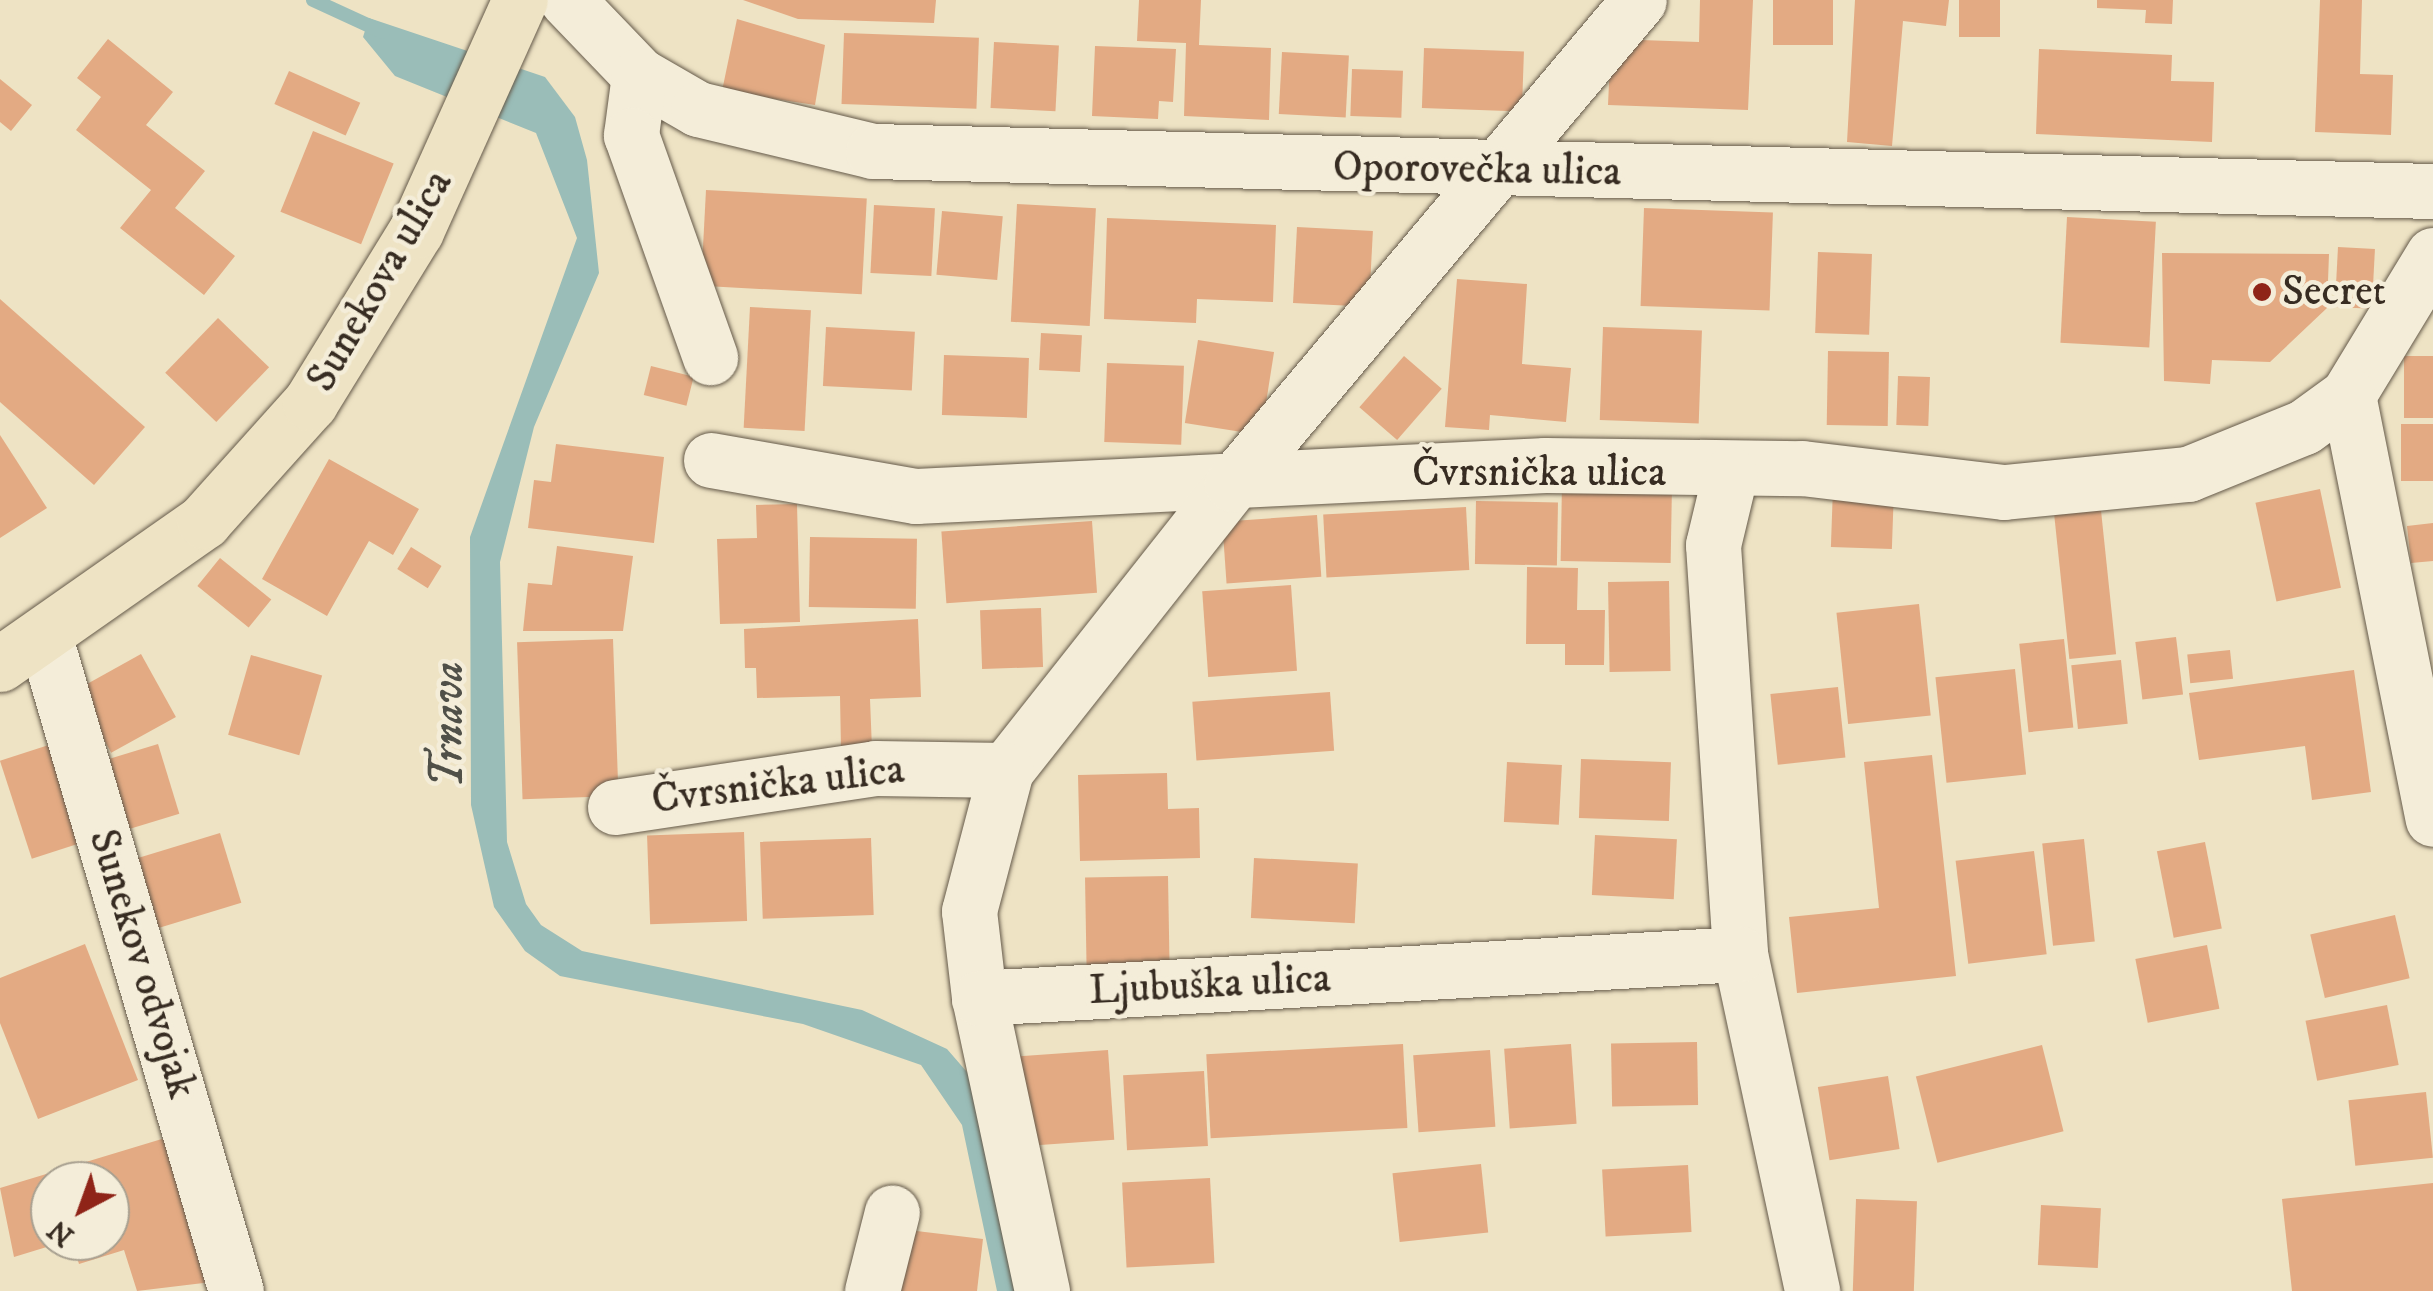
<!DOCTYPE html>
<meta charset="utf-8">
<style>
body{margin:0}
#map{position:relative;width:2433px;height:1291px;overflow:hidden;background:#eee3c4;font-family:"IM FELL DW Pica",serif}
div>[style]{position:absolute}
[style*='--x']{left:calc(var(--x)*1px);top:calc(var(--y)*1px);width:calc(var(--w)*1px);rotate:calc(var(--a)*1deg)}
.water>*{inset:0;background:#9abdb8}
.stream>*{height:14px;margin:-7px;padding:0 7px;transform-origin:7px;border-radius:7px;background:#9abdb8}
.building>*{inset:0;background:#e3aa83;transform-origin:0 0}
.roads{filter:drop-shadow(0 0 2px #655a4a) drop-shadow(0 0 2px #655a4a)}
.minor>*{height:55px;margin:-27.5px;padding:0 27.5px;transform-origin:27.5px;border-radius:27.5px;background:#f4edd9}
.major>*{height:55px;margin:-27.5px;padding:0 27.5px;transform-origin:27.5px;border-radius:27.5px;background:#eee3c4}
.dots>*{width:28px;height:28px;translate:-50% -50%;box-sizing:border-box;border:5px solid #f4edd9;border-radius:50%}
span{translate:-50% -50%;white-space:nowrap;text-align:center;line-height:1.15;-webkit-text-stroke:9px #f4edd9;paint-order:stroke}
.street-label{font-size:42px;color:#372c22}
.poi-label{font-size:42px;color:#372c22}
.left{translate:0 -50%;text-align:left}
.water-label{font-size:45px;color:#505048;font-style:italic}
.north{position:absolute;left:30px;top:1161px;width:100px;height:100px;box-sizing:border-box;background:#f4edd9;border:2px solid #a8a090;border-radius:50%;rotate:221deg;font-size:28px;font-weight:700;line-height:40px;text-align:center;color:#372c22}
.north::after{content:'';display:block;margin:auto;width:35px;height:45px;background:#8f2418;clip-path:polygon(50% 0,100% 100%,50% 72%,0 100%)}
</style>
<div id="map">
<div class="water">
<div style="clip-path:polygon(369px 18px,545px 77px,575px 117px,587px 160px,599px 273px,534px 427px,500px 562px,507px 842px,526px 904px,541px 925px,582px 951px,862px 1010px,947px 1049px,973px 1079px,1028px 1291px,997px 1291px,962px 1125px,921px 1065px,803px 1024px,560px 976px,525px 951px,494px 907px,471px 805px,470px 537px,577px 238px,536px 133px,395px 76px,363px 37px)"></div>
</div>
<div class="stream">
<div style="--x:313;--y:0;--w:77;--a:24.6"></div>
</div>
<div class="building">
<div style="clip-path:polygon(743px 0,936px 0,934px 23px,798px 19px)"></div>
<div style="clip-path:polygon(1139px 0,1201px 0,1199px 45px,1271px 48px,1269px 120px,1184px 116px,1186px 43px,1137px 41px)"></div>
<div style="clip-path:polygon(1700px 0,1753px 0,1748px 110px,1608px 105px,1611px 39px,1699px 42px)"></div>
<div style="left:1773px;top:0;width:60px;height:45px"></div>
<div style="clip-path:polygon(1855px 0,1949px 0,1946px 26px,1903px 21px,1892px 146px,1847px 142px)"></div>
<div style="left:1959px;top:0;width:41px;height:37px"></div>
<div style="clip-path:polygon(2097px 0,2173px 0,2172px 24px,2145px 23px,2146px 10px,2097px 8px)"></div>
<div style="clip-path:polygon(2320px 0,2362px 0,2360px 74px,2393px 75px,2391px 135px,2315px 132px)"></div>
<div style="clip-path:polygon(737px 19px,825px 45px,815px 105px,722px 91px)"></div>
<div style="left:844px;top:33px;width:135px;height:71px;rotate:2deg"></div>
<div style="clip-path:polygon(108px 39px,173px 92px,146px 125px,205px 171px,175px 208px,235px 256px,204px 295px,120px 228px,151px 190px,76px 130px,101px 97px,77px 78px)"></div>
<div style="left:994px;top:42px;width:65px;height:66px;rotate:3deg"></div>
<div style="clip-path:polygon(1095px 46px,1176px 49px,1173px 102px,1159px 101px,1158px 119px,1092px 116px)"></div>
<div style="left:1424px;top:48px;width:100px;height:60px;rotate:2deg"></div>
<div style="clip-path:polygon(2039px 49px,2172px 55px,2171px 81px,2214px 82px,2212px 142px,2036px 134px)"></div>
<div style="left:1282px;top:52px;width:67px;height:62px;rotate:3deg"></div>
<div style="left:1352px;top:69px;width:51px;height:47px;rotate:2deg"></div>
<div style="left:289px;top:71px;width:78px;height:36px;rotate:24deg"></div>
<div style="clip-path:polygon(0 79px,32px 105px,11px 131px,0 122px)"></div>
<div style="left:313px;top:131px;width:87px;height:87px;rotate:22deg"></div>
<div style="left:706px;top:190px;width:161px;height:96px;rotate:3deg"></div>
<div style="left:1017px;top:204px;width:79px;height:118px;rotate:3deg"></div>
<div style="left:874px;top:205px;width:61px;height:68px;rotate:3deg"></div>
<div style="left:1644px;top:208px;width:129px;height:98px;rotate:2deg"></div>
<div style="left:942px;top:211px;width:61px;height:64px;rotate:5deg"></div>
<div style="left:2067px;top:217px;width:89px;height:126px;rotate:3deg"></div>
<div style="clip-path:polygon(1107px 218px,1276px 225px,1273px 302px,1197px 299px,1196px 323px,1104px 319px)"></div>
<div style="left:1297px;top:227px;width:76px;height:76px;rotate:3deg"></div>
<div style="left:2338px;top:247px;width:37px;height:60px;rotate:3deg"></div>
<div style="left:1818px;top:252px;width:54px;height:81px;rotate:2deg"></div>
<div style="clip-path:polygon(2162px 253px,2329px 254px,2327px 308px,2270px 362px,2212px 360px,2210px 384px,2164px 381px)"></div>
<div style="clip-path:polygon(1457px 279px,1527px 284px,1522px 364px,1571px 368px,1566px 422px,1490px 415px,1489px 430px,1445px 427px)"></div>
<div style="clip-path:polygon(0 299px,145px 427px,94px 485px,0 402px)"></div>
<div style="left:750px;top:307px;width:61px;height:121px;rotate:3deg"></div>
<div style="left:218px;top:318px;width:71px;height:76px;rotate:44deg"></div>
<div style="left:826px;top:327px;width:89px;height:59px;rotate:3deg"></div>
<div style="left:1603px;top:327px;width:99px;height:93px;rotate:2deg"></div>
<div style="left:1041px;top:333px;width:41px;height:37px;rotate:3deg"></div>
<div style="left:1198px;top:340px;width:77px;height:84px;rotate:9deg"></div>
<div style="left:1828px;top:351px;width:61px;height:74px;rotate:1deg"></div>
<div style="left:944px;top:355px;width:85px;height:60px;rotate:2deg"></div>
<div style="left:1404px;top:356px;width:50px;height:68px;rotate:41deg"></div>
<div style="left:2433px;top:356px;width:62px;height:29px;rotate:90deg"></div>
<div style="left:1107px;top:363px;width:77px;height:79px;rotate:2deg"></div>
<div style="left:651px;top:366px;width:44px;height:30px;rotate:14deg"></div>
<div style="left:1898px;top:376px;width:32px;height:49px;rotate:2deg"></div>
<div style="left:2433px;top:424px;width:57px;height:32px;rotate:90deg"></div>
<div style="clip-path:polygon(0 435px,47px 508px,0 538px)"></div>
<div style="clip-path:polygon(556px 444px,664px 457px,654px 543px,528px 528px,534px 480px,551px 482px)"></div>
<div style="clip-path:polygon(329px 459px,419px 509px,393px 555px,369px 541px,327px 616px,262px 579px)"></div>
<div style="left:1562px;top:483px;width:110px;height:78px;rotate:1deg"></div>
<div style="left:1833px;top:487px;width:61px;height:60px;rotate:2deg"></div>
<div style="left:2320px;top:489px;width:101px;height:66px;rotate:78deg"></div>
<div style="left:1476px;top:501px;width:82px;height:63px;rotate:1deg"></div>
<div style="left:2100px;top:501px;width:154px;height:47px;rotate:84deg"></div>
<div style="clip-path:polygon(797px 504px,800px 622px,720px 624px,717px 539px,757px 538px,756px 505px)"></div>
<div style="left:1466px;top:507px;width:63px;height:143px;rotate:87deg"></div>
<div style="left:1317px;top:515px;width:62px;height:95px;rotate:86deg"></div>
<div style="left:1092px;top:521px;width:72px;height:151px;rotate:86deg"></div>
<div style="clip-path:polygon(2433px 523px,2433px 561px,2411px 563px,2407px 526px)"></div>
<div style="left:810px;top:537px;width:107px;height:70px;rotate:1deg"></div>
<div style="clip-path:polygon(557px 546px,633px 556px,623px 631px,523px 631px,528px 583px,552px 585px)"></div>
<div style="left:411px;top:547px;width:36px;height:26px;rotate:32deg"></div>
<div style="left:220px;top:558px;width:66px;height:36px;rotate:39deg"></div>
<div style="clip-path:polygon(1527px 567px,1578px 568px,1577px 610px,1605px 610px,1604px 665px,1565px 665px,1565px 644px,1526px 644px)"></div>
<div style="left:1669px;top:581px;width:90px;height:61px;rotate:89deg"></div>
<div style="left:1291px;top:585px;width:86px;height:89px;rotate:86deg"></div>
<div style="left:1919px;top:604px;width:112px;height:83px;rotate:84deg"></div>
<div style="left:1041px;top:608px;width:59px;height:61px;rotate:88deg"></div>
<div style="clip-path:polygon(918px 619px,921px 697px,870px 699px,872px 749px,841px 749px,840px 696px,757px 698px,756px 668px,745px 668px,744px 629px)"></div>
<div style="left:2176px;top:637px;width:58px;height:41px;rotate:83deg"></div>
<div style="left:613px;top:639px;width:157px;height:96px;rotate:88deg"></div>
<div style="left:2064px;top:639px;width:89px;height:45px;rotate:84deg"></div>
<div style="left:2230px;top:650px;width:29px;height:43px;rotate:84deg"></div>
<div style="left:141px;top:654px;width:72px;height:74px;rotate:61deg"></div>
<div style="left:251px;top:655px;width:74px;height:83px;rotate:16deg"></div>
<div style="left:2121px;top:660px;width:64px;height:50px;rotate:84deg"></div>
<div style="left:2015px;top:669px;width:106px;height:80px;rotate:84deg"></div>
<div style="clip-path:polygon(2354px 670px,2371px 792px,2312px 800px,2305px 746px,2199px 760px,2189px 693px)"></div>
<div style="left:1838px;top:687px;width:71px;height:68px;rotate:84deg"></div>
<div style="left:1330px;top:692px;width:59px;height:138px;rotate:86deg"></div>
<div style="left:58px;top:742px;width:103px;height:61px;rotate:72deg"></div>
<div style="left:158px;top:744px;width:73px;height:54px;rotate:73deg"></div>
<div style="clip-path:polygon(1932px 755px,1956px 976px,1797px 993px,1789px 917px,1879px 908px,1864px 762px)"></div>
<div style="left:1581px;top:759px;width:90px;height:59px;rotate:2deg"></div>
<div style="left:1507px;top:762px;width:55px;height:60px;rotate:3deg"></div>
<div style="clip-path:polygon(1167px 773px,1168px 809px,1199px 808px,1200px 858px,1080px 861px,1078px 775px)"></div>
<div style="left:744px;top:832px;width:89px;height:97px;rotate:88deg"></div>
<div style="left:220px;top:833px;width:73px;height:90px;rotate:73deg"></div>
<div style="left:1595px;top:835px;width:82px;height:60px;rotate:3deg"></div>
<div style="left:871px;top:838px;width:77px;height:111px;rotate:88deg"></div>
<div style="left:2084px;top:839px;width:103px;height:42px;rotate:84deg"></div>
<div style="left:2205px;top:842px;width:88px;height:49px;rotate:79deg"></div>
<div style="left:2034px;top:851px;width:104px;height:79px;rotate:83deg"></div>
<div style="left:1254px;top:858px;width:104px;height:60px;rotate:3deg"></div>
<div style="left:1168px;top:876px;width:102px;height:83px;rotate:89deg"></div>
<div style="left:2395px;top:915px;width:65px;height:87px;rotate:77deg"></div>
<div style="clip-path:polygon(85px 944px,138px 1080px,38px 1119px,0 1023px,0 978px)"></div>
<div style="left:2207px;top:945px;width:65px;height:73px;rotate:79deg"></div>
<div style="left:2387px;top:1005px;width:61px;height:83px;rotate:79deg"></div>
<div style="left:1697px;top:1042px;width:63px;height:86px;rotate:89deg"></div>
<div style="left:1403px;top:1044px;width:84px;height:197px;rotate:87deg"></div>
<div style="left:1571px;top:1044px;width:80px;height:67px;rotate:86deg"></div>
<div style="left:2042px;top:1045px;width:89px;height:130px;rotate:76deg"></div>
<div style="left:1108px;top:1050px;width:90px;height:92px;rotate:86deg"></div>
<div style="left:1490px;top:1050px;width:77px;height:77px;rotate:86deg"></div>
<div style="left:1204px;top:1071px;width:75px;height:81px;rotate:87deg"></div>
<div style="left:1888px;top:1076px;width:74px;height:71px;rotate:81deg"></div>
<div style="left:2426px;top:1092px;width:66px;height:78px;rotate:84deg"></div>
<div style="clip-path:polygon(175px 1135px,220px 1281px,137px 1291px,124px 1250px,79px 1264px,72px 1241px,110px 1241px,110px 1181px,50px 1181px,50px 1241px,63px 1242px,14px 1257px,0 1188px)"></div>
<div style="left:1481px;top:1164px;width:69px;height:89px;rotate:84deg"></div>
<div style="left:1688px;top:1165px;width:67px;height:86px;rotate:87deg"></div>
<div style="left:1210px;top:1178px;width:85px;height:88px;rotate:87deg"></div>
<div style="clip-path:polygon(2433px 1183px,2433px 1291px,2292px 1291px,2282px 1199px)"></div>
<div style="left:1856px;top:1199px;width:61px;height:92px;rotate:2deg"></div>
<div style="left:2041px;top:1205px;width:60px;height:60px;rotate:3deg"></div>
<div style="clip-path:polygon(900px 1229px,983px 1239px,977px 1291px,893px 1291px)"></div>
</div>
<div class="roads">
<div class="minor">
<div style="--x:567;--y:0;--w:104;--a:46.2"></div>
<div style="--x:639;--y:75;--w:68;--a:30"></div>
<div style="--x:698;--y:109;--w:180;--a:13.5"></div>
<div style="--x:873;--y:151;--w:1561;--a:1.47"></div>
<div style="--x:639;--y:75;--w:61;--a:97.6"></div>
<div style="--x:631;--y:135;--w:236;--a:70.4"></div>
<div style="--x:2433;--y:255;--w:164;--a:121.3"></div>
<div style="--x:2348;--y:395;--w:432;--a:78.7"></div>
<div style="--x:711;--y:460;--w:208;--a:10"></div>
<div style="--x:916;--y:496;--w:630;--a:-2.82"></div>
<div style="--x:1545;--y:465;--w:257;--a:0.7"></div>
<div style="--x:1802;--y:468;--w:203;--a:6.8"></div>
<div style="--x:2004;--y:492;--w:185;--a:-5.6"></div>
<div style="--x:2188;--y:474;--w:125;--a:-22.1"></div>
<div style="--x:2304;--y:427;--w:54;--a:-36"></div>
<div style="--x:1730;--y:474;--w:73;--a:103.5"></div>
<div style="--x:1713;--y:545;--w:410;--a:86.2"></div>
<div style="--x:1740;--y:954;--w:345;--a:77.9"></div>
<div style="--x:45;--y:638;--w:680;--a:73.7"></div>
<div style="--x:1006;--y:770;--w:365;--a:-51.7"></div>
<div style="--x:1232;--y:484;--w:632;--a:-49.94"></div>
<div style="--x:615;--y:807;--w:263;--a:-8.5"></div>
<div style="--x:875;--y:768;--w:131;--a:0.9"></div>
<div style="--x:1006;--y:770;--w:146;--a:104.7"></div>
<div style="--x:969;--y:911;--w:88;--a:83.4"></div>
<div style="--x:872;--y:1291;--w:81;--a:-75.8"></div>
<div style="--x:1042;--y:1291;--w:300;--a:-102.1"></div>
<div style="--x:979;--y:998;--w:762;--a:-3.31"></div>
</div>
<div class="major">
<div style="--x:0;--y:664;--w:249;--a:-35"></div>
<div style="--x:204;--y:521;--w:159;--a:-48.1"></div>
<div style="--x:310;--y:403;--w:202;--a:-58.4"></div>
<div style="--x:416;--y:231;--w:253;--a:-65.8"></div>
</div>
</div>
<div class="dots">
<div style="left:2262px;top:292px;background:#8f2418"></div>
</div>
<div class="street-label">
<span style="left:1477px;top:170px;rotate:1deg">Oporovečka ulica</span>
<span style="left:380px;top:281px;rotate:-60deg">Sunekova ulica</span>
<span style="left:1539px;top:473px">Čvrsnička ulica</span>
<span style="left:778px;top:785px;rotate:-7deg">Čvrsnička ulica</span>
<span style="left:142px;top:964px;rotate:73deg">Sunekov odvojak</span>
<span style="left:1210px;top:985px;rotate:-3deg">Ljubuška ulica</span>
</div>
<div class="poi-label">
<span class="left" style="left:2282px;top:292px">Secret</span>
</div>
<div class="water-label">
<span style="left:450px;top:725px;rotate:-90deg">Trnava</span>
</div>
<div class="north">N</div>
</div>
